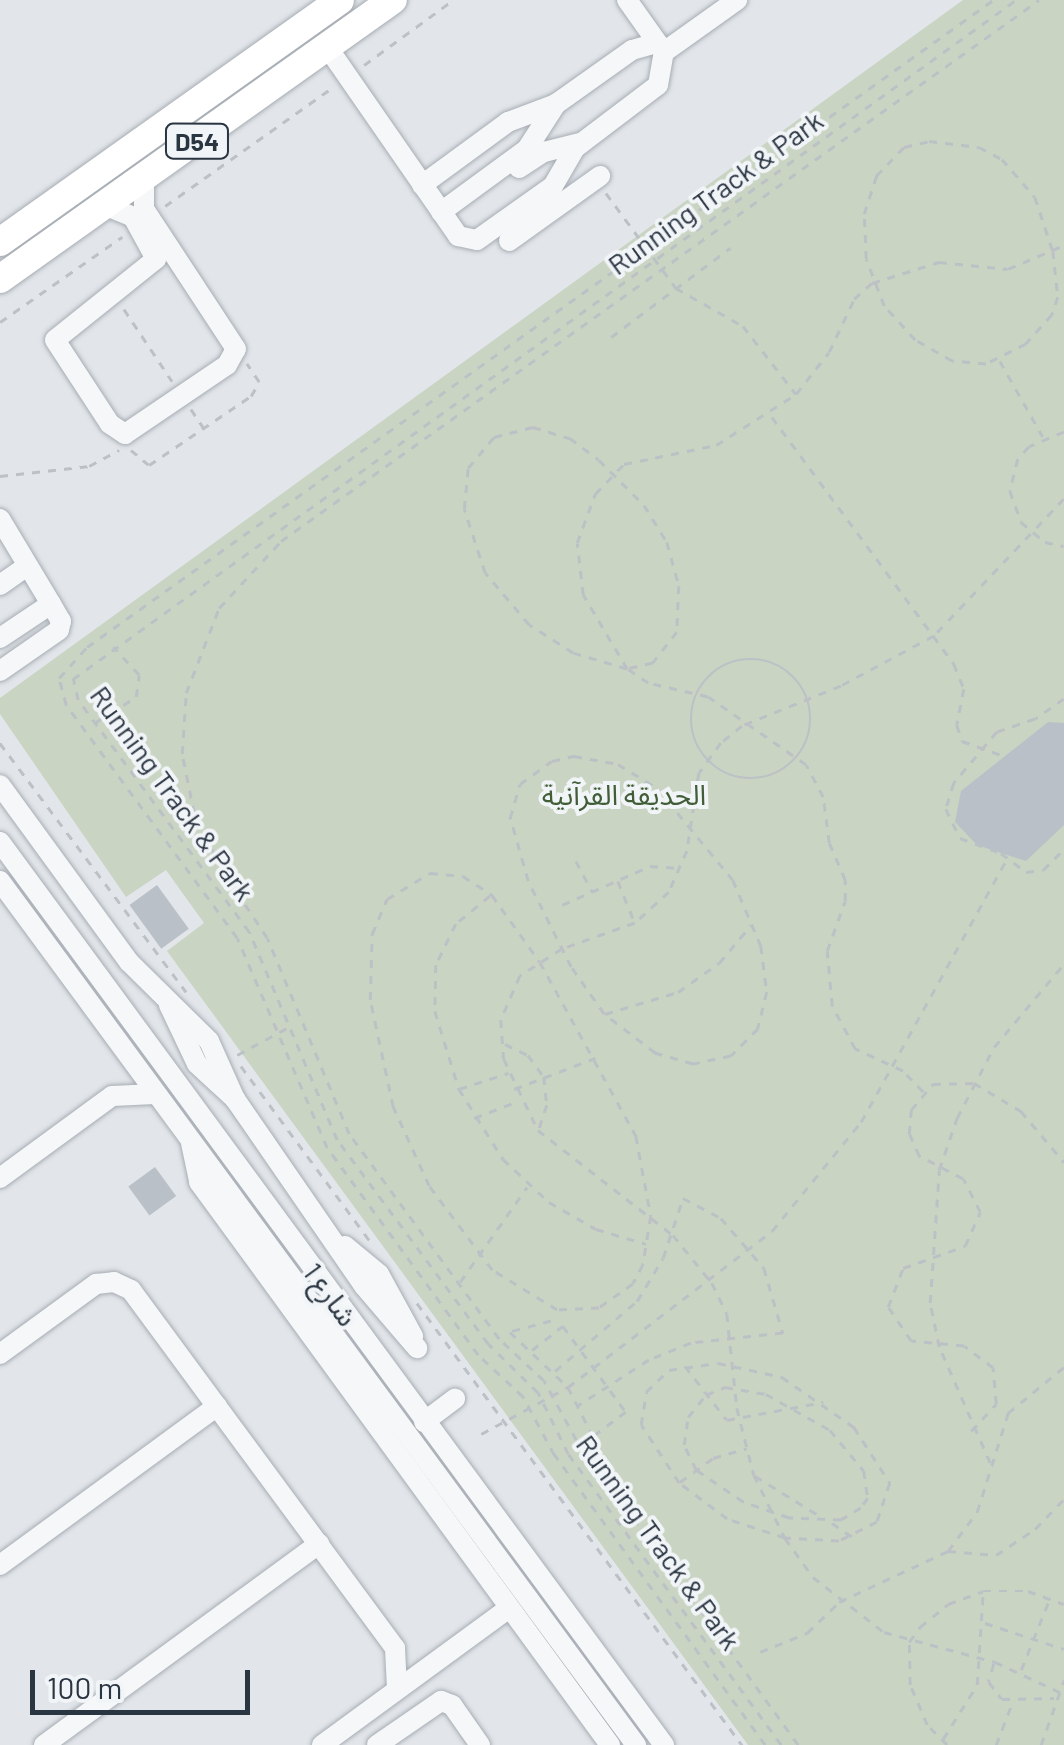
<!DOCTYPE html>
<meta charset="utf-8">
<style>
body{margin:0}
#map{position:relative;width:1064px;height:1745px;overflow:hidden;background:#e2e6ea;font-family:Barlow,"Noto Sans Arabic",sans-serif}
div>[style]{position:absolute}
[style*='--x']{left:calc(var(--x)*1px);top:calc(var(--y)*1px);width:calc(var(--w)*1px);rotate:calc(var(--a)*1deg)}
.green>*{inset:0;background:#c9d4c3}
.building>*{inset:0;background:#b9c0c7;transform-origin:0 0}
.path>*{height:2.5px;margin-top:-1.25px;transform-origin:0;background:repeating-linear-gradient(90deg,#bcc1c6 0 8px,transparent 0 16px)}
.path>.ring{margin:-1.25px;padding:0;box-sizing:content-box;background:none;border:2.5px solid #bcc1c6;border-radius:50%}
.roads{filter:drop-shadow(0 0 2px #a7adb4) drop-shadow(0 0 2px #a7adb4)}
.minor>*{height:20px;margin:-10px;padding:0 10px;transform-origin:10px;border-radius:10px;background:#f5f7f9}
.major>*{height:28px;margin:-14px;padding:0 14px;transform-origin:14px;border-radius:14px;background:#fff}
span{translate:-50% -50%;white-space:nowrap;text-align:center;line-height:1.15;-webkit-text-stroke:8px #f2f5f8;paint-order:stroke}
.shield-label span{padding:2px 8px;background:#f2f5f8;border:2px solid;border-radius:8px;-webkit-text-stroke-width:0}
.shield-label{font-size:25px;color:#2a3542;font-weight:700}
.street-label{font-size:28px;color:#2a3542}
.park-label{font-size:28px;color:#425e38}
.scale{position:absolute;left:30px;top:1670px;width:220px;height:45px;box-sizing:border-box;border:5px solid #2a3542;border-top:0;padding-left:12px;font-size:30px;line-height:35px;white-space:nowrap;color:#2a3542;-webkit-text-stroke:8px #f2f5f8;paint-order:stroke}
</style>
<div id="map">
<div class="green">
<div style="clip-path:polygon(963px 0,1064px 0,1064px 1745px,748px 1745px,167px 951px,204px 923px,166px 870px,126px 897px,0 714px,0 698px)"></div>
</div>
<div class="building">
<div style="clip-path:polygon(1048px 722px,1064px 723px,1064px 825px,1026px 861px,977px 845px,955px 822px,961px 791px)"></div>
<div style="left:157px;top:885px;width:54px;height:34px;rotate:54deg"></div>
<div style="left:155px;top:1167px;width:36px;height:33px;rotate:54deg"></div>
</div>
<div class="path">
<div style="--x:364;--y:65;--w:110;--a:-36.1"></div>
<div style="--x:929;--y:141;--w:50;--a:6.8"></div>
<div style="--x:979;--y:147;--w:26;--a:28"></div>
<div style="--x:1002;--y:159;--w:50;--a:49"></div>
<div style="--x:1035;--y:197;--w:57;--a:71.6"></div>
<div style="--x:1053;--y:251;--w:46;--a:83.8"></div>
<div style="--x:1058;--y:297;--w:19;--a:108"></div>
<div style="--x:1052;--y:315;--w:39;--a:132"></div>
<div style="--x:1026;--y:344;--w:45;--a:153.4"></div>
<div style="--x:986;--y:364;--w:34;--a:-175"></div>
<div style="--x:952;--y:361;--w:43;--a:-150.4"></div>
<div style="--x:915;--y:340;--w:46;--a:-132.4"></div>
<div style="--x:884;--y:306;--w:50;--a:-111"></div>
<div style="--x:866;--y:259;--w:45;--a:-92.5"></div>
<div style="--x:864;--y:214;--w:40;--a:-72"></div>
<div style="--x:876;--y:176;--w:40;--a:-46"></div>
<div style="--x:904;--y:147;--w:26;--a:-13"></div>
<div style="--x:606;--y:193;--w:118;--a:53.6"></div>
<div style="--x:676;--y:288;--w:77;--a:29.6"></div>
<div style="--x:743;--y:326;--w:86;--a:52.1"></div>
<div style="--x:165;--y:206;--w:206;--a:-35.3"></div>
<div style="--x:124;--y:309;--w:87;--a:56.3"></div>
<div style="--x:0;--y:322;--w:149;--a:-34.9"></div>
<div style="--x:611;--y:337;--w:149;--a:-36.8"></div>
<div style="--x:1000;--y:361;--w:87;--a:60.5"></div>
<div style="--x:191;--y:409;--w:22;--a:56"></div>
<div style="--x:772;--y:417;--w:307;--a:53.6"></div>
<div style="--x:954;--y:664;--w:27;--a:68"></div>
<div style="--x:964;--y:689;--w:37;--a:101"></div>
<div style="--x:957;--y:725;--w:17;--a:73"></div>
<div style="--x:962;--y:741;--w:48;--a:19.6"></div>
<div style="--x:533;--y:427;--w:39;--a:17"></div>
<div style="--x:570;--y:438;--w:36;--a:37"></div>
<div style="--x:599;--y:460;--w:64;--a:45"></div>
<div style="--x:644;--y:505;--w:44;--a:58.1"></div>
<div style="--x:667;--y:542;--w:46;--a:74.7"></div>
<div style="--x:679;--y:586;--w:46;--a:92.5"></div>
<div style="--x:677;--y:632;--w:39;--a:128"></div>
<div style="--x:653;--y:663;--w:27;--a:167"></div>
<div style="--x:627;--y:669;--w:56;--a:-163.5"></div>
<div style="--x:573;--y:653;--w:52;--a:-147.5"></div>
<div style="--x:529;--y:625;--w:68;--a:-130.2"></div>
<div style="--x:485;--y:573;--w:67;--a:-108.2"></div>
<div style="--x:464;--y:509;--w:41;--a:-84.4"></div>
<div style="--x:468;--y:468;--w:40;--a:-50"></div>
<div style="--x:494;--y:437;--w:40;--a:-14.4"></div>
<div style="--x:1064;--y:432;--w:38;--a:157"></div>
<div style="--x:1029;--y:447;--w:16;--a:133"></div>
<div style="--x:1018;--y:459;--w:33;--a:104"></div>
<div style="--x:1010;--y:491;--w:33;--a:70"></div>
<div style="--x:1021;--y:522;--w:31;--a:40"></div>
<div style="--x:1045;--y:542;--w:19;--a:12"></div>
<div style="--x:131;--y:450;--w:23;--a:40"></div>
<div style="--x:149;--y:465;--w:123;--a:-34.1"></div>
<div style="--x:251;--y:396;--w:16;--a:-60"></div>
<div style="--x:259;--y:382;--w:22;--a:-124"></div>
<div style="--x:0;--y:476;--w:90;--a:-6.4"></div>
<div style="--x:89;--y:466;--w:34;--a:-28"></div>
<div style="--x:1064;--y:499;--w:189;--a:133.5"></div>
<div style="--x:934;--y:636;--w:106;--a:151.7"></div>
<div style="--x:841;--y:686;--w:107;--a:158"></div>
<div style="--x:742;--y:726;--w:27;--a:141"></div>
<div style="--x:721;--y:743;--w:37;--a:126"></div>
<div style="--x:699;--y:773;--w:79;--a:98.7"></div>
<div style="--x:687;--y:851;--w:45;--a:113.7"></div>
<div style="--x:669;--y:892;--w:46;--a:137.6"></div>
<div style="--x:635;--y:923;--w:77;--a:160.4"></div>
<div style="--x:562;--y:949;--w:50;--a:147.3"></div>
<div style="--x:520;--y:976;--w:48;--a:113.4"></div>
<div style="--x:501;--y:1020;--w:39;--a:86"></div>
<div style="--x:504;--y:1059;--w:79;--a:64.4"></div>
<div style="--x:538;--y:1130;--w:171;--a:37.9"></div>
<div style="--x:673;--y:1235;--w:62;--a:50.9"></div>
<div style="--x:712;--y:1283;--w:34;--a:64"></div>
<div style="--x:727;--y:1314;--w:95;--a:83.9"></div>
<div style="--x:737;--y:1408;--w:69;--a:75.8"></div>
<div style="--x:754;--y:1475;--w:70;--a:63.8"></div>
<div style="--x:785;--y:1538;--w:48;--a:54.3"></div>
<div style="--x:813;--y:1577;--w:90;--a:37.8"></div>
<div style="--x:884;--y:1632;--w:115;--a:15.1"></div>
<div style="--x:995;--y:1662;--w:76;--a:24.9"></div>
<div class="ring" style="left:691px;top:659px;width:117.5px;height:117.5px"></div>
<div style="--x:1064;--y:699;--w:35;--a:145"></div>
<div style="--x:1035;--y:719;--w:40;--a:161.1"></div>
<div style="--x:997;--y:732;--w:67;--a:130.1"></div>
<div style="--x:954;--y:783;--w:27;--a:107"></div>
<div style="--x:946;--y:809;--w:32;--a:64"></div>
<div style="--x:960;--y:838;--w:44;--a:20.1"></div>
<div style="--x:1001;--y:853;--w:31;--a:37"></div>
<div style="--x:1026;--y:872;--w:17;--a:-7"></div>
<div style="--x:1043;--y:870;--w:30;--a:-45"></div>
<div style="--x:96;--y:722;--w:47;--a:-32"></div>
<div style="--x:136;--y:697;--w:22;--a:-82"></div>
<div style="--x:139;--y:675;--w:38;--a:-133"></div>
<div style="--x:0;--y:743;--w:311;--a:53.2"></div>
<div style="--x:574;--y:756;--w:45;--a:10.3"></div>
<div style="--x:618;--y:764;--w:46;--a:31.6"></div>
<div style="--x:657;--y:788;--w:119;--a:50.4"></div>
<div style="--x:733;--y:880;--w:72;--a:67"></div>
<div style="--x:761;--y:946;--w:46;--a:82.6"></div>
<div style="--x:767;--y:992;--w:38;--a:104"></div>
<div style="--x:758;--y:1029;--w:38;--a:135"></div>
<div style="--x:731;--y:1056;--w:39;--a:168"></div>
<div style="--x:693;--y:1064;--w:40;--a:-164"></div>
<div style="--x:655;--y:1053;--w:64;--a:-142.6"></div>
<div style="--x:604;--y:1014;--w:57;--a:-125.1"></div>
<div style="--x:571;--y:967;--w:96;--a:-116.6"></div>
<div style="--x:528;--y:881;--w:66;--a:-105.9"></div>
<div style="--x:510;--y:818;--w:35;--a:-74"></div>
<div style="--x:520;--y:784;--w:39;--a:-36"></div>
<div style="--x:552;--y:761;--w:23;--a:-13"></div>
<div style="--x:576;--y:861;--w:34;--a:62"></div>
<div style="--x:430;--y:873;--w:33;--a:5"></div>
<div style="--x:463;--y:876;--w:35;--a:33"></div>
<div style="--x:492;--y:895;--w:82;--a:54.4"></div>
<div style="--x:540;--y:962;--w:199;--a:61.1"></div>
<div style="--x:636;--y:1136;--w:81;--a:79.4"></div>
<div style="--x:651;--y:1216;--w:50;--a:99.3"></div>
<div style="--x:643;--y:1265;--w:21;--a:118"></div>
<div style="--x:633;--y:1284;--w:42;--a:144.8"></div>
<div style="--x:599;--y:1308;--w:42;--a:177.3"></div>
<div style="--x:557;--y:1310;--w:76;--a:-148.4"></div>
<div style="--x:492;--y:1270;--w:105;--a:-126.9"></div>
<div style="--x:429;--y:1186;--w:87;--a:-114.5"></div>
<div style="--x:393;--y:1107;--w:109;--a:-102.1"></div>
<div style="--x:370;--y:1000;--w:66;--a:-88.3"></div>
<div style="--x:372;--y:934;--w:38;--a:-67"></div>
<div style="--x:387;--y:899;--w:50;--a:-31.2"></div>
<div style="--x:618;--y:881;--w:45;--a:68"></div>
<div style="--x:490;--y:896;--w:44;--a:140.5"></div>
<div style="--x:456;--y:924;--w:46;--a:116"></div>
<div style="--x:436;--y:965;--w:46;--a:91.2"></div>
<div style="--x:435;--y:1011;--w:82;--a:72.9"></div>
<div style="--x:459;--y:1089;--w:83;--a:57.8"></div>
<div style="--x:503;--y:1159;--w:63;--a:43.1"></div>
<div style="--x:549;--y:1202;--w:54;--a:29.9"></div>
<div style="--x:596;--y:1229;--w:52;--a:16.7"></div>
<div style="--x:562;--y:905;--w:96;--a:-23.9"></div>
<div style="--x:650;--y:866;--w:30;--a:4"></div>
<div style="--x:605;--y:1014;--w:76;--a:-16.8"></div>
<div style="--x:678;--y:992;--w:50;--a:-35.3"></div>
<div style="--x:719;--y:963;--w:50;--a:-49.9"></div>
<div style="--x:505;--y:1044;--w:25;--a:26"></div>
<div style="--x:528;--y:1055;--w:27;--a:54"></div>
<div style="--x:544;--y:1077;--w:28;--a:84"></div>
<div style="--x:547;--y:1105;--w:25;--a:108"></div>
<div style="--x:237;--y:1055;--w:57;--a:-28.4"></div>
<div style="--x:241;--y:1066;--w:222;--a:53.6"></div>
<div style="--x:459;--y:1089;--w:52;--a:-18.1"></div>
<div style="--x:514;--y:1089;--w:87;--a:-20.9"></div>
<div style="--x:923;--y:1092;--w:29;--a:-134"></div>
<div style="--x:903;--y:1071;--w:53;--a:-155.4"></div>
<div style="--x:855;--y:1049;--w:49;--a:-118.1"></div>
<div style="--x:832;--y:1006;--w:55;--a:-95.2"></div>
<div style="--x:827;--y:951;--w:53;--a:-70.2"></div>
<div style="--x:845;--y:901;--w:21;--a:-90"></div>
<div style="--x:845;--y:880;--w:40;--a:-113.4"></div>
<div style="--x:829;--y:843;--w:46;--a:-97.4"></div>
<div style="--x:823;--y:797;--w:36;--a:-118"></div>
<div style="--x:806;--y:765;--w:119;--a:-145.2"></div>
<div style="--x:708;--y:697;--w:62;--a:-166.9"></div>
<div style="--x:648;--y:683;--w:25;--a:-146"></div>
<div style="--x:627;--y:669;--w:86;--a:-120.7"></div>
<div style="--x:583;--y:595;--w:52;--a:-96.6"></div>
<div style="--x:577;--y:543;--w:52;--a:-69.8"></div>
<div style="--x:595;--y:494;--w:42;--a:-46"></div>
<div style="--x:624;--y:464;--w:94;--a:-11.7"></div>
<div style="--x:716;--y:445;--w:95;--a:-32.5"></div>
<div style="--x:796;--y:394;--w:53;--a:-51.8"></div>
<div style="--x:829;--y:352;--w:59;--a:-64.7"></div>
<div style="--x:854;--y:299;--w:24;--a:-42"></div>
<div style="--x:872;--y:283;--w:70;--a:-17.4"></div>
<div style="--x:939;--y:262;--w:69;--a:5.8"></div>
<div style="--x:1008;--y:269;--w:61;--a:-23.2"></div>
<div style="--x:474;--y:1118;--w:47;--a:-21.1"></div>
<div style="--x:460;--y:1282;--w:116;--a:-54.8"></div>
<div style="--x:417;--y:1303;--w:549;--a:53.67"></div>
<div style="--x:551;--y:1321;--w:42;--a:165"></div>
<div style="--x:510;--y:1332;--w:80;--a:43.5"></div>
<div style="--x:568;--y:1387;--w:75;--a:63.1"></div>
<div style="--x:532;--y:1350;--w:39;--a:-38"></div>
<div style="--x:563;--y:1326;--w:107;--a:53.8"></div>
<div style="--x:626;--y:1412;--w:45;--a:143.1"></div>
<div style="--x:718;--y:1363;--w:66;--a:12.3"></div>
<div style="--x:782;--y:1377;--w:88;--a:34.8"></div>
<div style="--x:854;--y:1427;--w:67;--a:57.3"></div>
<div style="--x:890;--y:1483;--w:41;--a:108.4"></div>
<div style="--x:877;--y:1522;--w:42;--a:153.4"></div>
<div style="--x:839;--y:1541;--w:54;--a:-176.8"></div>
<div style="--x:785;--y:1538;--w:61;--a:-161.9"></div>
<div style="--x:727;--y:1519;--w:60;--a:-143.1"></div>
<div style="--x:679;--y:1483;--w:69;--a:-123.2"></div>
<div style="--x:641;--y:1425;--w:33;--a:-81"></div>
<div style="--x:646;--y:1392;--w:32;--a:-44"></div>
<div style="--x:669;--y:1370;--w:49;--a:-8.1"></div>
<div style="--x:685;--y:1366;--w:68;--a:52.1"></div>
<div style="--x:727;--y:1420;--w:98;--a:-10.6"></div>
<div style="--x:555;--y:1371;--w:108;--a:-40.5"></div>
<div style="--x:637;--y:1301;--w:50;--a:-58.8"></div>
<div style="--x:663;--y:1258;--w:63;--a:-71.6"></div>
<div style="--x:683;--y:1198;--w:43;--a:27.8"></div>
<div style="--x:721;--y:1218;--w:66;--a:49.3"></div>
<div style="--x:764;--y:1268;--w:68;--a:73.7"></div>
<div style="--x:783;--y:1333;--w:93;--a:173.8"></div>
<div style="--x:691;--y:1343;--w:45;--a:158"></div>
<div style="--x:649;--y:1360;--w:85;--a:147.1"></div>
<div style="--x:725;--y:1387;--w:42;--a:9.7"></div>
<div style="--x:766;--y:1394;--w:73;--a:29.4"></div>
<div style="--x:830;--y:1430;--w:53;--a:50.3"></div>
<div style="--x:864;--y:1471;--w:27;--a:82"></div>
<div style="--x:868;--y:1498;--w:12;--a:125"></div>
<div style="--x:861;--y:1508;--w:23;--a:149"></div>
<div style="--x:841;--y:1520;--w:52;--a:-177.8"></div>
<div style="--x:789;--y:1518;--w:49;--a:-160.8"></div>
<div style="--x:743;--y:1502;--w:57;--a:-145.8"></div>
<div style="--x:696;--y:1470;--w:28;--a:-116"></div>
<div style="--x:684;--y:1445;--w:28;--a:-82"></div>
<div style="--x:688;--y:1417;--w:28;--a:-51"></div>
<div style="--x:706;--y:1395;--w:21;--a:-23"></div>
<div style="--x:971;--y:1431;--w:37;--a:-47"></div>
<div style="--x:996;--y:1404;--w:36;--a:-95"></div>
<div style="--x:993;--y:1368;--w:36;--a:-143"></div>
<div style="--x:964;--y:1346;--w:53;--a:-174.6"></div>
<div style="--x:911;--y:1341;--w:41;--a:-124.1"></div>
<div style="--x:888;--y:1307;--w:42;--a:-69"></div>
<div style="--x:903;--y:1268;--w:66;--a:-19.5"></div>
<div style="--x:965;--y:1246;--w:37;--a:-66"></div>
<div style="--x:980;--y:1212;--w:37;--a:-117"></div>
<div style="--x:963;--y:1179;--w:50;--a:-152.4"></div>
<div style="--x:919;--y:1156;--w:24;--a:-114"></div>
<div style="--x:909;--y:1134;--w:24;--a:-85"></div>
<div style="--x:911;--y:1110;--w:34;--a:-50"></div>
<div style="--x:933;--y:1084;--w:41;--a:-1.4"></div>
<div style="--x:974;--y:1083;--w:55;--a:30.8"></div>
<div style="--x:1021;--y:1111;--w:67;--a:49.9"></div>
<div style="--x:481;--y:1434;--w:99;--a:-28.4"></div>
<div style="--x:568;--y:1387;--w:257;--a:-37.4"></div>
<div style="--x:772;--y:1231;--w:141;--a:-50.8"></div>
<div style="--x:861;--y:1122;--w:303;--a:-61"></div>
<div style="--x:990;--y:1463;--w:127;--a:-113.7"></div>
<div style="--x:939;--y:1347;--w:45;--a:-101.6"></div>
<div style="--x:930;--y:1303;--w:133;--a:-86.1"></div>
<div style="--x:939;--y:1170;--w:55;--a:-70.9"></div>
<div style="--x:957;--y:1118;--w:80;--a:-62.5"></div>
<div style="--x:994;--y:1047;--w:109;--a:-49.9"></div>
<div style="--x:755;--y:1476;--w:82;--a:31.6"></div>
<div style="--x:680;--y:1482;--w:41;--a:-36"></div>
<div style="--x:713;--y:1458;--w:35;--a:-16"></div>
<div style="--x:832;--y:1523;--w:25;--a:34"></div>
<div style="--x:948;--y:1551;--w:48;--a:4.8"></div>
<div style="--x:996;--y:1555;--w:47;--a:-33.7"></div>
<div style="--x:1035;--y:1529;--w:42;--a:-46"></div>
<div style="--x:985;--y:1623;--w:83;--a:18.2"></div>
<div style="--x:760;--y:1652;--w:51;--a:-22"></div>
<div style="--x:807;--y:1633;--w:45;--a:-44.1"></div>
<div style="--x:839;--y:1602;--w:120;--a:-25.1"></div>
<div style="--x:948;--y:1551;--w:49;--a:-53.4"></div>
<div style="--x:977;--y:1512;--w:104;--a:-72.6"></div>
<div style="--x:1008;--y:1413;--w:72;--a:-39.4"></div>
<div style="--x:994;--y:1664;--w:19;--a:106"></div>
<div style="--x:989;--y:1682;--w:21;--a:53"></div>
<div style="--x:1002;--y:1699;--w:52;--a:-1.1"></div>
<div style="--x:1021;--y:1670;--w:78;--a:-68.1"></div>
<div style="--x:943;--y:1739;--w:64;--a:-57.8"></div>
<div style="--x:977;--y:1685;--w:92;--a:-86.3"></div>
<div style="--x:765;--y:1745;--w:359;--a:-126"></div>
<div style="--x:554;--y:1455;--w:66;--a:-118.1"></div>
<div style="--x:523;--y:1397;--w:62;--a:-137"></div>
<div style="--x:478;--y:1355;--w:256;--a:-126.1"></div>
<div style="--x:327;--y:1148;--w:228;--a:-113.2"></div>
<div style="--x:237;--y:938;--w:289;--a:-126.3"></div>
<div style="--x:66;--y:705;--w:28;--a:-105"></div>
<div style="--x:59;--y:678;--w:42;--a:-47.9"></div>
<div style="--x:87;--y:647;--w:1113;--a:-35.53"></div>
<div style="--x:781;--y:1745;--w:361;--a:-126.2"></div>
<div style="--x:568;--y:1454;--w:68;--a:-116.2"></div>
<div style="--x:538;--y:1393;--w:70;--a:-135.6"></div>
<div style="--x:488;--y:1344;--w:254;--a:-126.5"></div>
<div style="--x:337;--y:1140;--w:226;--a:-112.9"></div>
<div style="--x:249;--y:932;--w:288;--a:-126.4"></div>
<div style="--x:78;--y:700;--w:22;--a:-103"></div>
<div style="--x:73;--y:679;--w:1162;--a:-35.76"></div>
<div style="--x:798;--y:1745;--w:377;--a:-126"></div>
<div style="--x:576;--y:1440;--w:67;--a:-118.5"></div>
<div style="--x:544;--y:1381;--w:62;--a:-137"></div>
<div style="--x:499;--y:1339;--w:254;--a:-126.2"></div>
<div style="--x:349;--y:1134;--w:212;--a:-112.7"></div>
<div style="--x:267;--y:938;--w:83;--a:-123.7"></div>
<div style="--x:221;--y:869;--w:61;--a:-116.1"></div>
<div style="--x:194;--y:814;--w:61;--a:-101.3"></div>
<div style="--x:182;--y:754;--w:61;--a:-86.2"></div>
<div style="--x:186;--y:693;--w:91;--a:-68.8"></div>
<div style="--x:219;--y:608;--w:91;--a:-47.2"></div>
<div style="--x:281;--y:541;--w:931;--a:-35.52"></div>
<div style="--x:947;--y:1745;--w:28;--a:-135"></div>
<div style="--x:927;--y:1725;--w:43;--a:-113"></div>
<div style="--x:910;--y:1685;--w:43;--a:-91.3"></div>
<div style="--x:909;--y:1642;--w:19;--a:-54"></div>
<div style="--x:920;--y:1627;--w:36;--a:-39"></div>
<div style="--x:948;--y:1604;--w:37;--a:-20"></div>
<div style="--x:983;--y:1591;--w:45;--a:0"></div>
<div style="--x:1028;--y:1591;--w:38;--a:20"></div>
<div style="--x:996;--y:1745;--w:45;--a:-69.1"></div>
<div style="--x:1041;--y:1745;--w:69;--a:-70.5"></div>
</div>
<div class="roads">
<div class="minor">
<div style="--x:328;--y:48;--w:229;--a:55.3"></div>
<div style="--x:458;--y:236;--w:19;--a:12"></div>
<div style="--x:477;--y:240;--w:93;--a:-35.4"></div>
<div style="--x:553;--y:186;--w:44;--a:-59.9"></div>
<div style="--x:575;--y:148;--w:104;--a:-37.2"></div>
<div style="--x:658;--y:85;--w:34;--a:-80"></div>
<div style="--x:664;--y:52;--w:64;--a:-125.4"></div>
<div style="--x:664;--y:52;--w:90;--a:-35.5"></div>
<div style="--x:519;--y:168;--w:30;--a:-33"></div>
<div style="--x:544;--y:152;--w:38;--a:-14"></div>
<div style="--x:422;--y:185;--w:107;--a:-36.2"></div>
<div style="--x:508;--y:122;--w:51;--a:-20.6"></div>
<div style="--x:556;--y:104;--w:93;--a:-35.4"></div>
<div style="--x:632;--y:50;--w:26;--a:-16"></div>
<div style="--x:104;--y:205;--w:31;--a:22"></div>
<div style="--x:133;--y:217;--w:48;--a:61.3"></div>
<div style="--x:156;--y:259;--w:129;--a:141.3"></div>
<div style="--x:55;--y:340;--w:100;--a:56.8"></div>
<div style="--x:110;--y:424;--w:18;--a:34"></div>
<div style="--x:125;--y:434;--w:123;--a:-34.1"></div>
<div style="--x:227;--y:365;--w:18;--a:-61"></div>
<div style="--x:236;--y:349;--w:168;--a:-123.3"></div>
<div style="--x:144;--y:209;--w:31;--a:-90"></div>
<div style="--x:441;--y:212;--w:107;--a:-36.2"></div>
<div style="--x:527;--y:149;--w:54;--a:-57.2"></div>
<div style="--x:509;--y:241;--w:112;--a:-35.5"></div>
<div style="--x:0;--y:519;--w:99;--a:59"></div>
<div style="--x:0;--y:585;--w:32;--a:-35"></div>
<div style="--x:0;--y:638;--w:61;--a:-33.7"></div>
<div style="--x:51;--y:604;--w:20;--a:60"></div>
<div style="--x:61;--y:621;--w:9;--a:103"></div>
<div style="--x:59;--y:630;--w:72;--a:145.2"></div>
<div style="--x:0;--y:785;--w:219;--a:53.9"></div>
<div style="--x:129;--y:962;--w:112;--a:44.6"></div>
<div style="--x:209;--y:1041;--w:64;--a:65.9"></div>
<div style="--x:0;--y:842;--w:1121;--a:53.67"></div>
<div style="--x:0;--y:881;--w:1073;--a:53.64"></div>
<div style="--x:169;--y:1005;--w:65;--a:64.6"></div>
<div style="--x:197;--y:1064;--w:52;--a:42.6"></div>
<div style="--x:235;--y:1099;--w:227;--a:55.4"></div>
<div style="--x:364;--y:1286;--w:82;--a:49.5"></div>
<div style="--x:191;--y:1143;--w:40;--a:78"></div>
<div style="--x:199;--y:1182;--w:697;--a:53.87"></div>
<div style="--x:0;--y:1178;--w:139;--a:-36.2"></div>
<div style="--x:112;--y:1096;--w:43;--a:-2.7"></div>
<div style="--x:345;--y:1246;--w:44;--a:39.5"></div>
<div style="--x:379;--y:1274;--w:71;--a:61.3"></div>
<div style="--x:0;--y:1354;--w:119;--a:-36.1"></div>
<div style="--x:96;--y:1284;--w:18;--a:-6"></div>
<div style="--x:114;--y:1282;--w:19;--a:25"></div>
<div style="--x:131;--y:1290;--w:445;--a:53.6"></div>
<div style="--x:395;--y:1648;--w:41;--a:87.2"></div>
<div style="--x:424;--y:1422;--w:39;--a:-37"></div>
<div style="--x:0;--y:1565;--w:269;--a:-36.2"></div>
<div style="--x:44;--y:1745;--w:341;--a:-36.2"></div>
<div style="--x:322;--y:1745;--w:232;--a:-36.2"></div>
<div style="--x:377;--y:1745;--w:78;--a:-34.5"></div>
<div style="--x:441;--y:1701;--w:12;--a:20"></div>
<div style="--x:452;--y:1705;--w:49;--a:55"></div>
</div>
<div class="major">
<div style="--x:0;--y:242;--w:417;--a:-35.4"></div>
<div style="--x:0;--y:279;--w:482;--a:-35.4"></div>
</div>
</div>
<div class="shield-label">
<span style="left:197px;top:141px">D54</span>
</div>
<div class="street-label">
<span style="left:715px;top:192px;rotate:-36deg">Running Track &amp; Park</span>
<span style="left:173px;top:793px;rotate:54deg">Running Track &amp; Park</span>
<span style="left:331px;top:1294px;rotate:54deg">شارع 1</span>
<span style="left:659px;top:1542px;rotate:54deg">Running Track &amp; Park</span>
</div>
<div class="park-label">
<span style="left:624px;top:794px">الحديقة القرآنية</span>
</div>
<div class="scale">100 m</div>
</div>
